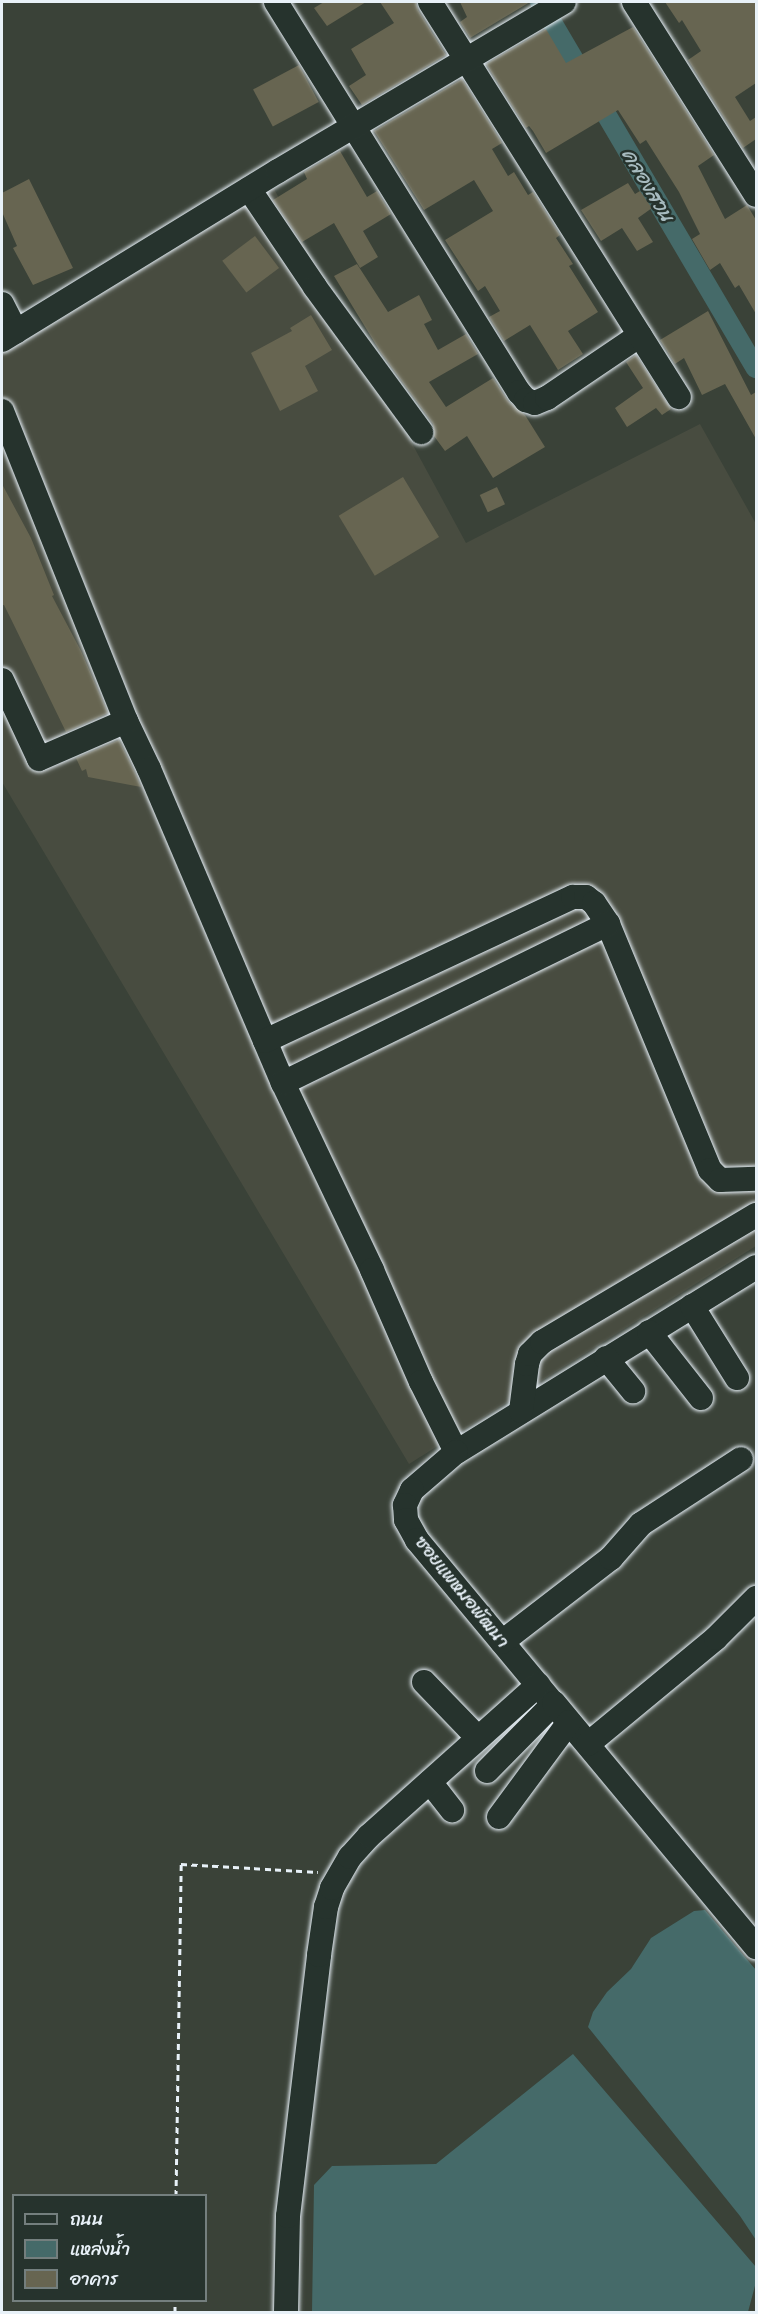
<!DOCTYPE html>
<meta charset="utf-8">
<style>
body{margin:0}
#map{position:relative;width:758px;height:2314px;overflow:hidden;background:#3a4238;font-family:Sriracha,"Playpen Sans Thai",sans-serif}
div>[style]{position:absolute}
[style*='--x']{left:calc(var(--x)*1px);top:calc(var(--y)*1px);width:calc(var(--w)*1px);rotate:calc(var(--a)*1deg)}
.built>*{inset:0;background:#484c40}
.water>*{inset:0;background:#456a69}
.canal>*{height:20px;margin:-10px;padding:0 10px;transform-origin:10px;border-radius:10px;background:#456a69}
.building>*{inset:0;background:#676551;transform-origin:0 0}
.path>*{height:3px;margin-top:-1.5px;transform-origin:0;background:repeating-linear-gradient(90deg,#e8f1f8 0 6px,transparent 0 10.5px)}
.roads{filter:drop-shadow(0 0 2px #e8f1f8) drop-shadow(0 0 2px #e8f1f8)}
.minor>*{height:24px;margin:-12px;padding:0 12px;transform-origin:12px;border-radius:12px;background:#26332d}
span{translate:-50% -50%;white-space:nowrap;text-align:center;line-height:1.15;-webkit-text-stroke:5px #26332d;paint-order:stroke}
.street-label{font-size:18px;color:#e8f1f8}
.water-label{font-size:20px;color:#a7bbbf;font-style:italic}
.frame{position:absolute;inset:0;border:3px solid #e8f1f8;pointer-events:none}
.legend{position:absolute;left:12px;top:2194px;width:195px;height:108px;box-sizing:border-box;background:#26332d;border:2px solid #747f7e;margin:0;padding:8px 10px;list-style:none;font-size:18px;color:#e8f1f8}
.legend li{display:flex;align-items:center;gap:12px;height:30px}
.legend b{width:30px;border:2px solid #747f7e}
</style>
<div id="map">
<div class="built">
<div style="clip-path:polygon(267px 176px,466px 543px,700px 424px,756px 524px,756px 1246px,409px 1464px,2px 782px,2px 334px)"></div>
</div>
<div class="water">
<div style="clip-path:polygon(705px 1910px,756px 1970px,756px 2240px,740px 2216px,588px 2027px,593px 2012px,607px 1992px,631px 1969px,651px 1938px,694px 1911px)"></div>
<div style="clip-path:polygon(573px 2054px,756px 2267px,756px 2282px,748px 2312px,312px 2312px,314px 2185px,332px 2166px,436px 2164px)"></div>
</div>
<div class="canal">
<div style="--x:540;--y:2;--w:425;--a:59.5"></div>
</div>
<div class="building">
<div style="clip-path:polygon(324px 2px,366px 2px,327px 26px,314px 8px)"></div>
<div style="clip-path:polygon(380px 2px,416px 2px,418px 10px,446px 55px,362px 105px,349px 86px,366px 75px,351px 49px,394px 23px)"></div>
<div style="clip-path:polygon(460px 2px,530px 2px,470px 38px,460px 22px,467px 17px)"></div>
<div style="clip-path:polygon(665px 2px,756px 2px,756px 83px,735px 97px,750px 121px,756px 117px,756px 139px,743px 148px,688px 60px,701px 51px,682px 20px,679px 23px)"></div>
<div style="clip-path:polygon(633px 27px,714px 155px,698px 166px,725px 219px,747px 205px,756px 220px,756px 314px,739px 285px,735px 288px,720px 263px,710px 270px,692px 239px,700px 234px,679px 192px,646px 140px,640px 144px,618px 110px,546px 153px,533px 131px,529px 126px,526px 128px,486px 64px,546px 29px,566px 63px)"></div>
<div style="left:299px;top:65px;width:42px;height:52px;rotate:62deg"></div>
<div style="clip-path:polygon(462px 79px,502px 143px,492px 149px,508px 176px,514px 172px,528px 195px,533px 192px,560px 235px,556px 238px,573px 264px,569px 266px,598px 312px,568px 331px,583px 354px,558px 370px,530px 325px,504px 341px,489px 317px,500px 311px,485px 286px,478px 291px,445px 240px,493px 211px,474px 180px,424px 210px,374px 131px)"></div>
<div style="clip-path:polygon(340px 151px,367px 197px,377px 191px,391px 214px,363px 231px,378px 257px,360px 268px,334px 223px,302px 242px,273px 200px,307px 179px,304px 172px)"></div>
<div style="clip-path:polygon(29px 179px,73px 268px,33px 285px,13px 248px,17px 246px,2px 212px,2px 193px)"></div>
<div style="clip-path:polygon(628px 183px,635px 194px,640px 191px,652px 208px,638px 218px,653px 242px,637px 251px,622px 228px,601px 241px,581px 210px)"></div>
<div style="left:255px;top:236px;width:40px;height:41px;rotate:53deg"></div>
<div style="clip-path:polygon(357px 264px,388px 312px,419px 295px,432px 320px,424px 324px,438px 350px,466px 334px,478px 354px,429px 382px,446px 407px,493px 378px,508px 401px,525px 415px,545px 447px,493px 478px,467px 436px,445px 451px,434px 436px,433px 424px,381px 353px,334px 276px)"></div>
<div style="clip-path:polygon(708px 311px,751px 395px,756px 392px,756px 439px,725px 384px,702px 395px,684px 358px,675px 364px,660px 340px)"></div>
<div style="clip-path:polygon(311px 315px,332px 350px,305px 366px,318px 391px,280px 411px,251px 353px,292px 331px,290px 328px)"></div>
<div style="clip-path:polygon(636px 355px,671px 409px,662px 415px,656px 408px,627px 427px,615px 408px,643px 388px,626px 362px)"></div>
<div style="left:403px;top:477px;width:70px;height:75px;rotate:59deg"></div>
<div style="clip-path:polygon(2px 484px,31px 538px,54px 595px,52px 596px,81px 651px,108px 713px,66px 732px,11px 619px,4px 605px,2px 605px)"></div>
<div style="left:497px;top:487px;width:19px;height:19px;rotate:65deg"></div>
<div style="clip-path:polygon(119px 740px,136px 775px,141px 787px,88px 777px,86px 769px,82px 771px,76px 758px)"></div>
</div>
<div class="path">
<div style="--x:176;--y:2196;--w:332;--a:-89.1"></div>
<div style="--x:181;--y:1864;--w:137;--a:3.3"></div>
<div style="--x:175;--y:2312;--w:12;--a:-90"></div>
</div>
<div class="roads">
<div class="minor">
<div style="--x:276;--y:2;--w:460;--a:58.1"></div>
<div style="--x:519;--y:392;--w:11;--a:49"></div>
<div style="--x:526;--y:400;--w:9;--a:18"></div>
<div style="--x:535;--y:403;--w:13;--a:-23"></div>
<div style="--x:547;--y:398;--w:112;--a:-34.1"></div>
<div style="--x:430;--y:2;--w:467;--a:57.8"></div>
<div style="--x:634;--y:2;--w:228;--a:57.7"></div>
<div style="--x:249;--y:189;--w:118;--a:56"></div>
<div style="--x:315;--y:287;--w:180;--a:53.8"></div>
<div style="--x:2;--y:304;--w:31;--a:63"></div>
<div style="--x:2;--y:340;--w:324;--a:-31.5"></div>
<div style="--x:278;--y:171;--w:332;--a:-30.6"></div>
<div style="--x:2;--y:411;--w:334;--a:68.2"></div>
<div style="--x:126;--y:721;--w:53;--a:64.4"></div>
<div style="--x:149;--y:769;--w:341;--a:66.9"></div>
<div style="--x:283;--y:1083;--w:207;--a:64.5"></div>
<div style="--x:372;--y:1270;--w:122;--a:66.4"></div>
<div style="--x:421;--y:1382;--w:78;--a:63.4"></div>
<div style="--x:2;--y:680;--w:87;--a:64.9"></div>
<div style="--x:39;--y:759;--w:95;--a:-23.6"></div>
<div style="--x:265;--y:1041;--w:340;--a:-25.1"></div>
<div style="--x:573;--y:897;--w:13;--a:0"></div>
<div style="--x:586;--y:897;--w:10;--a:37"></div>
<div style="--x:594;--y:903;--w:25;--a:56"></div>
<div style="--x:608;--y:924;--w:266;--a:67.5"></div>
<div style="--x:710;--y:1170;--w:14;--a:45"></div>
<div style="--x:720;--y:1180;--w:36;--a:-2"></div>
<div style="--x:283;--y:1083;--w:362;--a:-26.1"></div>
<div style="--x:756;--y:1267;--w:352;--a:148.3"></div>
<div style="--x:456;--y:1452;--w:58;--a:139.2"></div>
<div style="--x:412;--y:1490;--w:17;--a:115"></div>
<div style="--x:405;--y:1505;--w:15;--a:86"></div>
<div style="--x:406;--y:1520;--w:23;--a:61"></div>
<div style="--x:417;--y:1540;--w:530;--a:50.21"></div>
<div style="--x:692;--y:1306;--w:85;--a:58"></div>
<div style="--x:649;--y:1332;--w:84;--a:51.8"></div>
<div style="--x:606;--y:1358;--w:43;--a:50.7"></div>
<div style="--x:521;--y:1411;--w:47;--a:-82.7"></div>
<div style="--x:527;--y:1364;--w:10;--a:-73"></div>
<div style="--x:530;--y:1354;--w:17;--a:-45"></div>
<div style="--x:542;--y:1342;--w:249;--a:-30.7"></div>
<div style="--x:502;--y:1642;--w:138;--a:-37.6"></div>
<div style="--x:611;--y:1558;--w:45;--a:-48.6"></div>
<div style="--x:641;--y:1524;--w:119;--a:-33"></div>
<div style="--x:424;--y:1682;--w:78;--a:46"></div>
<div style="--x:487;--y:1771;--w:95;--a:-45.4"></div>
<div style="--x:554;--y:1703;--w:53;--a:50.3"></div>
<div style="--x:588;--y:1744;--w:166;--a:-39.6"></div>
<div style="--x:716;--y:1638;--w:57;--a:-45"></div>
<div style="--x:430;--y:1782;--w:36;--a:52"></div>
<div style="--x:499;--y:1817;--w:118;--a:-53.6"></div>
<div style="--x:286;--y:2312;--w:96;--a:-88.8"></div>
<div style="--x:288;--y:2216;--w:263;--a:-83.2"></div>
<div style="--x:319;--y:1955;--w:49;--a:-81.7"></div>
<div style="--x:326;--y:1907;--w:20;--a:-72"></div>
<div style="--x:332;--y:1888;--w:36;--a:-60"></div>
<div style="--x:350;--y:1857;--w:28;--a:-48"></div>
<div style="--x:369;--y:1836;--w:227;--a:-41.8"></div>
</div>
</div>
<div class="street-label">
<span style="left:462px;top:1592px;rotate:51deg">ซอยแพหมอพัฒนา</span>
</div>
<div class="water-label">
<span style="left:648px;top:185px;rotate:59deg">คลองสวน</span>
</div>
<div class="frame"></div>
<ul class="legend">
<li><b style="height:8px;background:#26332d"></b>ถนน</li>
<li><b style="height:16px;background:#456a69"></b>แหล่งน้ำ</li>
<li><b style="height:16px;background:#676551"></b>อาคาร</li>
</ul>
</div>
